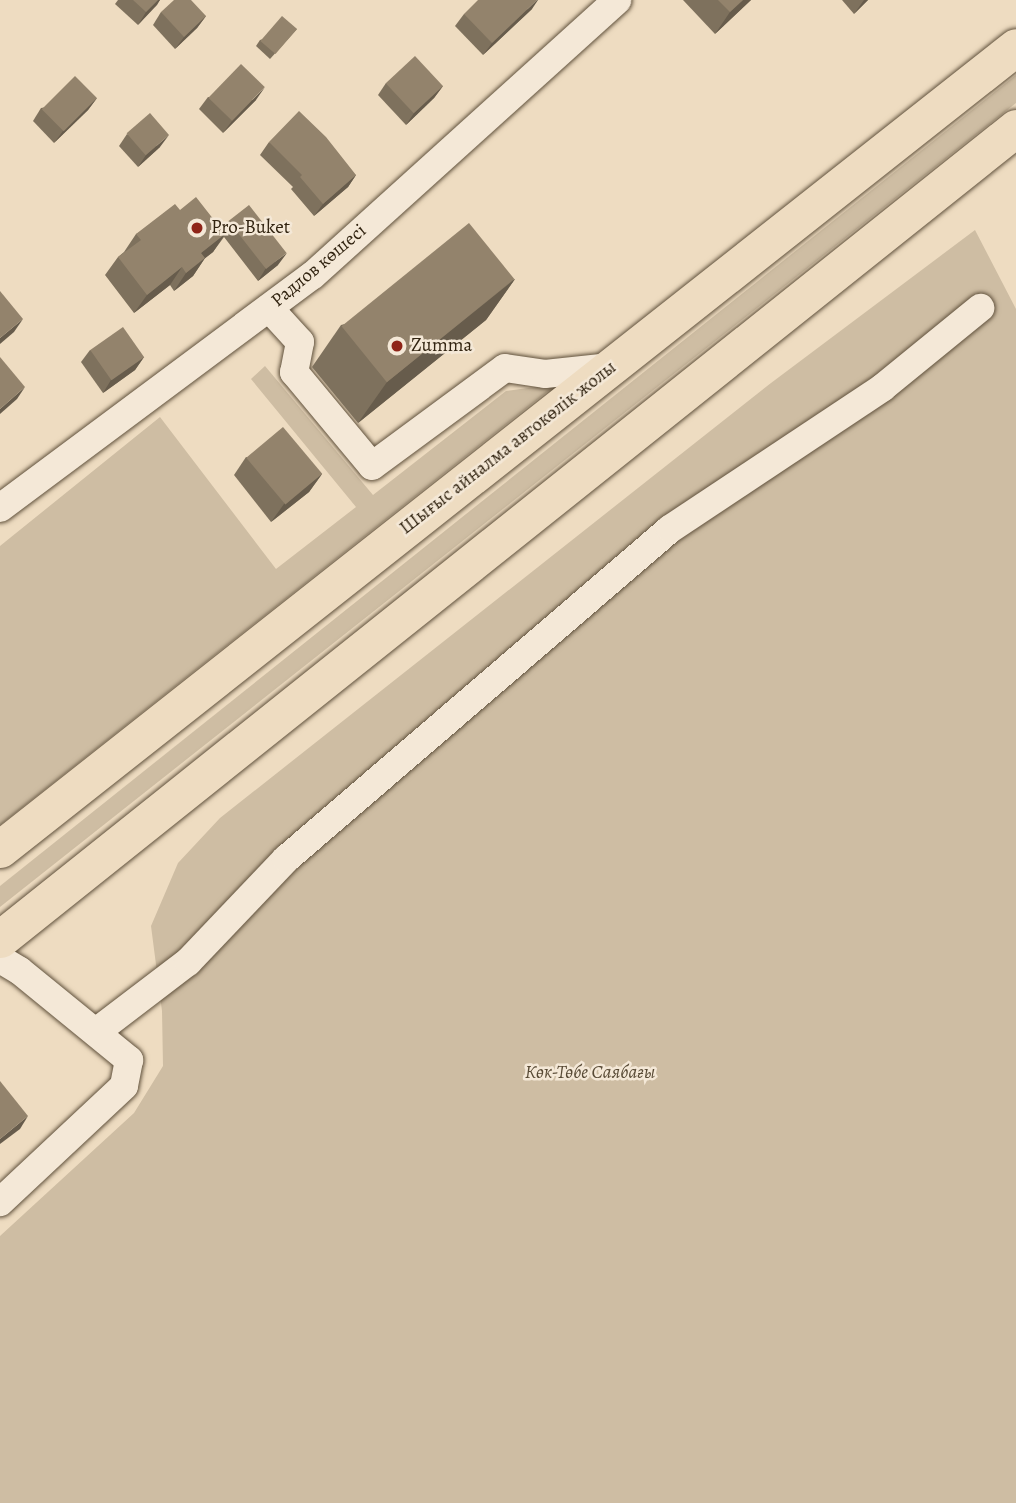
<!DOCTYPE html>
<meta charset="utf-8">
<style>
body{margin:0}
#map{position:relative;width:1016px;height:1503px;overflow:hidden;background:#eedcc1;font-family:Alegreya,serif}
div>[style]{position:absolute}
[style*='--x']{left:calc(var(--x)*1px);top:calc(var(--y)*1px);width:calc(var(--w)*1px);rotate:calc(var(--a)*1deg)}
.green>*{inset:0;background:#cebda3}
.roads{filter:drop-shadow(0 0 2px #60513c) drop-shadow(0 0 2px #60513c)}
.minor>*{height:28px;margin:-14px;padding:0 14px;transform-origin:14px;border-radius:14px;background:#f4e8d7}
.major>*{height:37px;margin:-18.5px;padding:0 18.5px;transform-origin:18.5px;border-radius:18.5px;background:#eedcc1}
.wall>*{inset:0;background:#7e715d}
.shaded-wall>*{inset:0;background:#675c4c}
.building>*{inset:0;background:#93836c;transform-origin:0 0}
.dots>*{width:19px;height:19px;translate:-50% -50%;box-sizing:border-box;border:4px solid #f4e8d7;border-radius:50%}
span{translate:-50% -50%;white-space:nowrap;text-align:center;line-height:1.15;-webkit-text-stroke:5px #f4e8d7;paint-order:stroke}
.poi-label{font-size:19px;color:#312310}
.left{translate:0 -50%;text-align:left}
.street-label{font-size:19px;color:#312310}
.park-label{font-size:19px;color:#584a35;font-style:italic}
</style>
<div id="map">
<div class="green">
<div style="clip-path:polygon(1016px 75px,1016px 103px,0 907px,0 886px)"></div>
<div style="clip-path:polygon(975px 230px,1016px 309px,1016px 1503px,0 1503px,0 1236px,134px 1113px,163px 1066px,162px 1011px,151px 926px,178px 863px,220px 818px,771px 383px)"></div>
<div style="clip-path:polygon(265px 366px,373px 495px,506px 391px,557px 384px,0 825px,0 546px,160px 417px,276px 569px,356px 507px,251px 379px)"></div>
</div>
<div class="roads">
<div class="minor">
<div style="--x:269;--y:308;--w:46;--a:47.6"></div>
<div style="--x:300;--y:342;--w:31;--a:101"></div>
<div style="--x:294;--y:372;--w:122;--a:50.3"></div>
<div style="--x:372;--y:466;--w:165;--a:-36.4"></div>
<div style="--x:505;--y:368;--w:40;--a:8.5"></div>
<div style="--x:545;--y:374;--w:66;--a:-6.1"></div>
<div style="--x:0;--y:508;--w:390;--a:-36.7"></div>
<div style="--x:313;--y:275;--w:410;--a:-42.1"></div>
<div style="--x:0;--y:959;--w:23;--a:31"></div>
<div style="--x:20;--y:971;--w:141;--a:39.2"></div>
<div style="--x:129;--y:1060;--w:26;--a:101"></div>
<div style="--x:124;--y:1086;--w:170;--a:136.9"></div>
<div style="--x:96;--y:1032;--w:116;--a:-37.3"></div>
<div style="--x:188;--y:962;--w:142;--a:-46.4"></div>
<div style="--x:286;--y:859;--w:506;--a:-40.67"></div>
<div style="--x:670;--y:529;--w:255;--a:-33.6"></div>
<div style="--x:882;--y:388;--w:127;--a:-39.2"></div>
</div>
<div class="major">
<div style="--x:0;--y:849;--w:1294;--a:-38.29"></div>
<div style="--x:0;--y:939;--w:1300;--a:-38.6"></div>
</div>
</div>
<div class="wall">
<div style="clip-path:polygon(118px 0,160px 0,138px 25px,115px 4px)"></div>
<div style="clip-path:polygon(683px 0,751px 0,715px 34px)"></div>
<div style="clip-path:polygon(842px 0,868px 0,854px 14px)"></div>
<div style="clip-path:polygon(532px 9px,483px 55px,455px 26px,464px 14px)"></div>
<div style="clip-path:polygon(161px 12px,206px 16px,197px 28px,175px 49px,153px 25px)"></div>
<div style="clip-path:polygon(297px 29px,270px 59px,256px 46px,260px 40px)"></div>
<div style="clip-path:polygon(386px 83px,443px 86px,434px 98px,406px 125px,378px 95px)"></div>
<div style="clip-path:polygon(208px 97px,256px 100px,223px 133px,199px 109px)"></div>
<div style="clip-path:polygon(97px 98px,88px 110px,54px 143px,33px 121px,41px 108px)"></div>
<div style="clip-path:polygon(127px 134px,160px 147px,138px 167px,119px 146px)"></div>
<div style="clip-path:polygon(269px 142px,356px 175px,348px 187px,314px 216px,291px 189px,293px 187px,260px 155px)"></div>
<div style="clip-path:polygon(180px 210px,222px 230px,229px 221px,278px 265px,258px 281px,224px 237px,213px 252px,205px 258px,193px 276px,174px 291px,170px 285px,134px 313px,105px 275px,118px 257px,124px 252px,136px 234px)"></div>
<div style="clip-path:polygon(515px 279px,486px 320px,358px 423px,312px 367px,341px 325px)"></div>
<div style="clip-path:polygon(90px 350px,144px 357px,135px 370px,103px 393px,81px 362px)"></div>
<div style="clip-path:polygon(246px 457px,322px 474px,309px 492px,271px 522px,234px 475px)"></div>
</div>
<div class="shaded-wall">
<div style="clip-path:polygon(158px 0,160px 0,157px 5px,138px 25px,146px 12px)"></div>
<div style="clip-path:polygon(537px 0,538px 0,532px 9px,483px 55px,492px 43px)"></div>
<div style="clip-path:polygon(743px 0,751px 0,715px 34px,730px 12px)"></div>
<div style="clip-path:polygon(864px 0,868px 0,854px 14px)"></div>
<div style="clip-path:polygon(206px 16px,197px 28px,175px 49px,184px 37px)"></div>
<div style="clip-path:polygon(443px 86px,434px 98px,406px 125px,414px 113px)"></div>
<div style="clip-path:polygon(265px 87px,256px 100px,223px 133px,232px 121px)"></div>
<div style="clip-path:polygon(97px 98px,88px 110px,54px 143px,63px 131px)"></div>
<div style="clip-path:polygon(169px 135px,160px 147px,138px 167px,146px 155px)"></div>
<div style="clip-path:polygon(356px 175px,348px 187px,314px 216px,323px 204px)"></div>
<div style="clip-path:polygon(225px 234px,213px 252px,189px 271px,201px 253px)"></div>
<div style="clip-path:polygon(287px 253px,278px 265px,258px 281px,266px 268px)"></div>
<div style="clip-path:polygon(205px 258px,193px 276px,174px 291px,186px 273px)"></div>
<div style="clip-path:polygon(182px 267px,170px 285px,134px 313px,147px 295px)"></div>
<div style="clip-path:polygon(515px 279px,486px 320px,358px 423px,387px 382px)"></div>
<div style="clip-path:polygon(23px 319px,14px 332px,0 344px,0 338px)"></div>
<div style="clip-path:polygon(144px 357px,135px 370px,103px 393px,111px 380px)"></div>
<div style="clip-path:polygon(25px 387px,17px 399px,0 414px,0 409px)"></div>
<div style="clip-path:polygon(322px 474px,309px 492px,271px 522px,284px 504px)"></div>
<div style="clip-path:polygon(28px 1116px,20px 1129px,0 1144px,0 1139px)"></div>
</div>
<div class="building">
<div style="clip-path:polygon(133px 0,158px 0,146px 12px)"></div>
<div style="clip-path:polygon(174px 0,191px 0,206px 16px,184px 37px,161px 12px)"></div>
<div style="clip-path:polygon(478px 0,537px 0,492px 43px,464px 14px)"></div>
<div style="clip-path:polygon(718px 0,743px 0,730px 12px)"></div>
<div style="left:282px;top:16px;width:20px;height:33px;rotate:41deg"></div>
<div style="left:415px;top:56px;width:41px;height:40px;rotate:47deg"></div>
<div style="left:241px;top:64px;width:33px;height:47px;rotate:44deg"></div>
<div style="left:75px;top:76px;width:31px;height:47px;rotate:45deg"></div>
<div style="clip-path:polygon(299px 111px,326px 137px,356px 175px,323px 204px,300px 177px,302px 175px,269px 142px)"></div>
<div style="left:150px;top:113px;width:29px;height:31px;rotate:49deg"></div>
<div style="clip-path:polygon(196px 197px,225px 234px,201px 253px,205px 258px,186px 273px,182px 267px,147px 295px,118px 257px,141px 240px,136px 234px,175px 204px,180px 210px)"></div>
<div style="left:249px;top:205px;width:61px;height:26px;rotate:52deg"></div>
<div style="left:469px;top:223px;width:72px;height:164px;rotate:51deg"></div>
<div style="clip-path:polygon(0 291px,23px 319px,0 338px)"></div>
<div style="left:123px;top:327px;width:37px;height:40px;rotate:55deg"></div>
<div style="clip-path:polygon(0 357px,25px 387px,0 409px)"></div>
<div style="left:283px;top:427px;width:61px;height:48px;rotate:50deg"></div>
<div style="clip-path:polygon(0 1081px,28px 1116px,0 1139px)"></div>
</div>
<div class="dots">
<div style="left:197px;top:228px;background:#8f2418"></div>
<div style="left:397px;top:346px;background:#8f2418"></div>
</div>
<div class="poi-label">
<span class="left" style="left:211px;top:228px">Pro-Buket</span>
<span class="left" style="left:411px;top:346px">Zumma</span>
</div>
<div class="street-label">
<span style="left:319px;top:266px;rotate:-40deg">Радлов көшесі</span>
<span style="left:508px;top:448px;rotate:-38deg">Шығыс айналма автокөлік жолы</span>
</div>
<div class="park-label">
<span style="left:590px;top:1073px">Көк-Төбе Саябағы</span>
</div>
</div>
